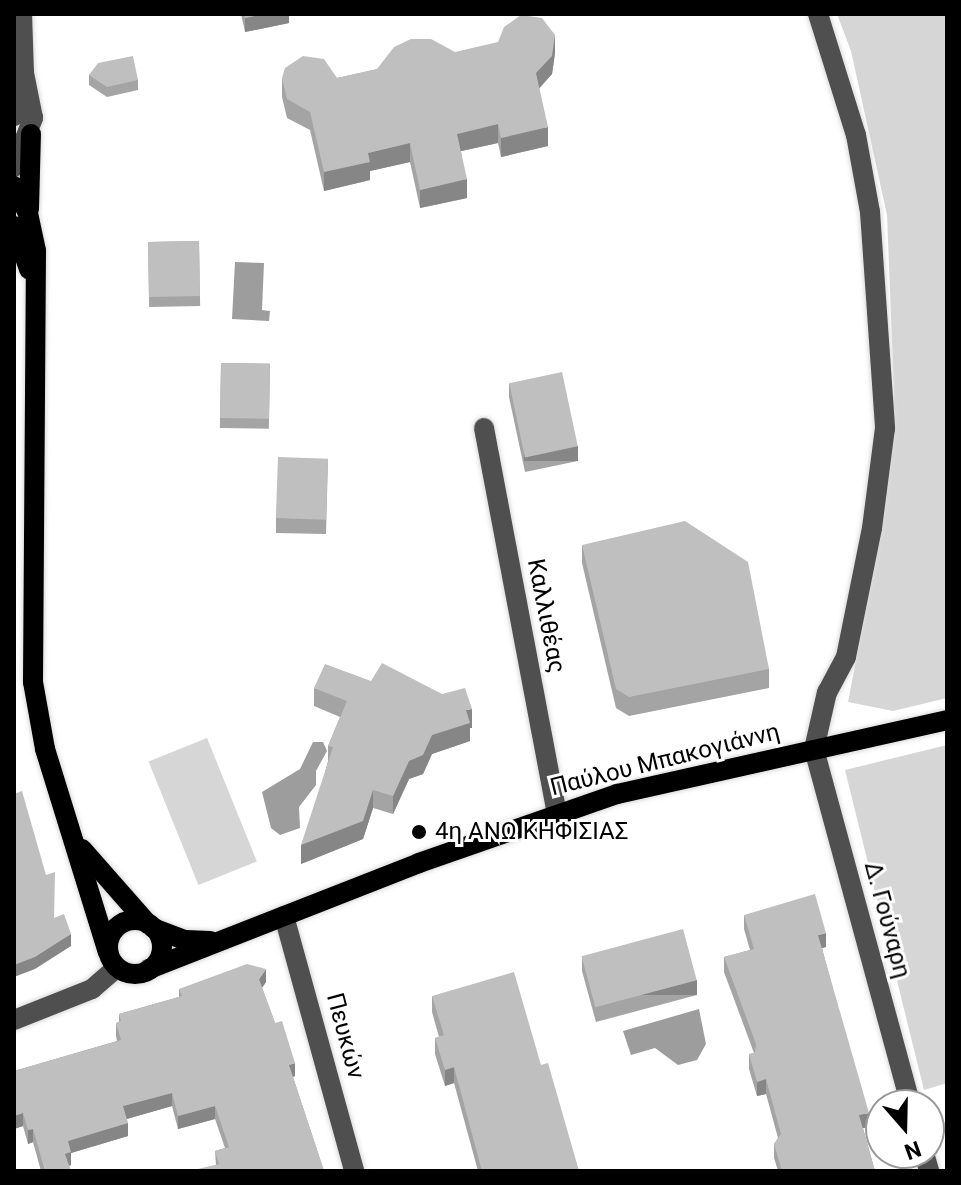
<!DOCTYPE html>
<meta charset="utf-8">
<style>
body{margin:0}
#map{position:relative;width:961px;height:1185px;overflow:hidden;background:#fff;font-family:Roboto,sans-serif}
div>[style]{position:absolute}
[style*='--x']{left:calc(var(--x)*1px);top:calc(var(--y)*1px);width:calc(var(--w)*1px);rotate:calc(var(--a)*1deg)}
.green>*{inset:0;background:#d6d6d6;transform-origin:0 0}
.water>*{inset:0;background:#9d9d9d}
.roads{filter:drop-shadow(0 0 2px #dbdbdb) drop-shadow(0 0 2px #dbdbdb)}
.minor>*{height:20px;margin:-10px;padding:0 10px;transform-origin:10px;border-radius:10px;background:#4f4f4f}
.major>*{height:20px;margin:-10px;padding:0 10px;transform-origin:10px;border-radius:10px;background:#000}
.major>.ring{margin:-10px;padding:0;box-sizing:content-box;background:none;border:20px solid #000;border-radius:50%}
.wall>*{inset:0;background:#a4a4a4;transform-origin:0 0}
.shaded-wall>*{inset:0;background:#868686;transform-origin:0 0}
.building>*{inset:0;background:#bfbfbf;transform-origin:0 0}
.dots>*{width:22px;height:22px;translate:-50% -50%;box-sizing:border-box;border:4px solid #fff;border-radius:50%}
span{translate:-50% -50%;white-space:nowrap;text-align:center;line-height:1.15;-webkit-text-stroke:6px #fff;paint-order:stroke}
.street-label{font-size:24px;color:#000}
.poi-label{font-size:24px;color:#000}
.left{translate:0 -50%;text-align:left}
.frame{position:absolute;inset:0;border:16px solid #000;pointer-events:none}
.north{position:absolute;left:865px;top:1089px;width:80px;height:80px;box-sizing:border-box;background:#fff;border:2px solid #999;border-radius:50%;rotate:160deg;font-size:22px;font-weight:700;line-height:32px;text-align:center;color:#000}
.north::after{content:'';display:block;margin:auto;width:28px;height:36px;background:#000;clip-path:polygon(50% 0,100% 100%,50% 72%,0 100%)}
</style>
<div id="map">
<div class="green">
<div style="clip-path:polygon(837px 14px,947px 14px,947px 698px,893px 711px,848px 702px,877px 551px,894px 392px,887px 215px,851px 51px)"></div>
<div style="left:207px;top:738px;width:133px;height:63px;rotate:68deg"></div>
<div style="clip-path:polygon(947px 745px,947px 1083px,924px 1090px,845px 770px)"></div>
</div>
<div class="water">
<div style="clip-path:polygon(235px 262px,264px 263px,262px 310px,270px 311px,269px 321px,232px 319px)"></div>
<div style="clip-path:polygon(313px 742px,323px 742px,327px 751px,316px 771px,316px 785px,299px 807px,300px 828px,280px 835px,271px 828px,262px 792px,300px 769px)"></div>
<div style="clip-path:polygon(699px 1009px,706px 1044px,697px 1060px,678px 1065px,655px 1048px,631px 1055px,623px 1031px)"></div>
</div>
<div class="roads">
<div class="minor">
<div style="--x:818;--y:14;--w:127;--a:72.6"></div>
<div style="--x:856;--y:135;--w:78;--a:79.7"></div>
<div style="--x:870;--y:212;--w:217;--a:86"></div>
<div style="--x:885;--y:428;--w:101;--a:97.4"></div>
<div style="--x:872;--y:528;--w:132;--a:101.4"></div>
<div style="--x:846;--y:657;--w:40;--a:118"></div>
<div style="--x:827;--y:692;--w:58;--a:102.8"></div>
<div style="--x:814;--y:749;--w:369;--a:74.8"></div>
<div style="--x:14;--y:116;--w:44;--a:-76.9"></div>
<div style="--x:24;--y:73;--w:59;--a:-91.9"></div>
<div style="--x:14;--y:167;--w:53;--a:-68.8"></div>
<div style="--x:33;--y:118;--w:46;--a:-101.3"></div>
<div style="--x:484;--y:428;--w:392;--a:79.3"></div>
<div style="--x:284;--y:916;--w:264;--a:74.6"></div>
<div style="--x:14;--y:1020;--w:84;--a:-21.7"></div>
<div style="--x:92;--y:989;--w:33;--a:-41"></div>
<div style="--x:924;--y:1153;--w:19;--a:74"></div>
</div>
<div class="major">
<div style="--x:14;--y:186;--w:30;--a:63"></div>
<div style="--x:28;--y:213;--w:39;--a:78"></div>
<div style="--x:36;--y:251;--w:431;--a:90.4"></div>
<div style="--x:33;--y:682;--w:68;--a:79.8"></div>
<div style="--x:45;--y:749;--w:213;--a:72.8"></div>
<div style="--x:29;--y:209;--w:75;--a:-88.5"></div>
<div style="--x:14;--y:226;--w:46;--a:70.8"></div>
<div style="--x:82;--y:849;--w:100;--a:48.7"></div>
<div class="ring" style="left:108px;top:920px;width:34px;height:34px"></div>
<div style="--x:153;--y:928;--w:34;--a:21"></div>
<div style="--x:185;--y:940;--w:25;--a:2"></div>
<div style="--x:149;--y:969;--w:290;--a:-21.4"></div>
<div style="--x:419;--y:863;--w:210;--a:-19.2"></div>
<div style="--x:617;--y:794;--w:338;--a:-12.6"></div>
</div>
</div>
<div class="wall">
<div style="clip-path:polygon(241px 14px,289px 14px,289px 23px,245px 32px)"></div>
<div style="clip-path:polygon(455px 52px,555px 53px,552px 74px,539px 88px,548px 146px,501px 157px,498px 143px,461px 151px,467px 198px,420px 208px,410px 162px,370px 171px,370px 180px,324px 191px,310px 130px,287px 118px,282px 97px,282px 78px,337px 78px)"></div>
<div style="clip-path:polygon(89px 75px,138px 80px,138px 90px,107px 97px,89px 85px)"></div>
<div style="left:199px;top:241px;width:65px;height:51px;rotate:89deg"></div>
<div style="left:221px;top:363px;width:49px;height:65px;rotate:1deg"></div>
<div style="clip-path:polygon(509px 383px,578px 461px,525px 472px,509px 397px)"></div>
<div style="clip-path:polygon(328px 459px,326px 534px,276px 533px,276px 518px)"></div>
<div style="clip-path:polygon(582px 545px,769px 669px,769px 688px,629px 716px,616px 708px,582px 563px)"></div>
<div style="clip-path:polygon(314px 688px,472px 728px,470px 728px,470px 741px,432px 754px,423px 774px,409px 779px,393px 814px,373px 808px,363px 839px,301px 864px,328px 761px,328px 746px,340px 717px,314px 706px)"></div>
<div style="clip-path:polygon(744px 915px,826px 947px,822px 948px,869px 1127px,863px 1128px,875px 1171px,778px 1171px,774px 1158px,774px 1144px,778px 1138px,766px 1094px,757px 1096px,749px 1069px,749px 1054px,754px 1053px,724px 972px,724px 957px,750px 950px,744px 929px)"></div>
<div style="clip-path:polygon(582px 956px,697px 995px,596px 1022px,582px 971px)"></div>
<div style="clip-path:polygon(266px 982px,262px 988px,295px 1076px,293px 1077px,324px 1171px,216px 1165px,215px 1151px,225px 1148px,215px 1119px,178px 1129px,172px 1106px,127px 1119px,128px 1136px,71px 1153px,71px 1165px,69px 1166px,71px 1171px,41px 1171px,33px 1142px,28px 1144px,23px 1126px,14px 1129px,14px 1071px,117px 1041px,116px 1036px,116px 1023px,119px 1022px,119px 1014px,179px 997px,179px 989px)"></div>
<div style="clip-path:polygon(432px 996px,541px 1065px,579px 1171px,478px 1171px,454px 1083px,445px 1086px,435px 1054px,435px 1038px,439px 1037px,432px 1012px)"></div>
</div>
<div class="shaded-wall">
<div style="clip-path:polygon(264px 14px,289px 14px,289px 23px,245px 32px,245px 18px)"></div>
<div style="clip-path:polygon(555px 35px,555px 53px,552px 74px,536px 92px,536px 73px)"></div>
<div style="clip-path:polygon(498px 124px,498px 143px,457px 152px,457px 134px)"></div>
<div style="clip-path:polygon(548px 127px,548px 146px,501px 157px,501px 138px)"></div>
<div style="clip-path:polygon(410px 143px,410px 162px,370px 171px,370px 180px,324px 191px,324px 172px,368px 153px)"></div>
<div style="clip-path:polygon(467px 179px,467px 198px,420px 208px,420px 190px)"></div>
<div style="left:578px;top:446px;width:15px;height:54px;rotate:90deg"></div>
<div style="clip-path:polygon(472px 709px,472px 728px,470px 728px,470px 741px,432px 754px,423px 774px,409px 779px,393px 814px,393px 796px,409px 761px,432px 735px,466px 710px)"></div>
<div style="clip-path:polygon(373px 790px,373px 808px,363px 839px,301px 864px,301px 845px)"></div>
<div style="clip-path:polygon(826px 933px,826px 947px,818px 949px,818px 935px)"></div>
<div style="clip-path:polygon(71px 934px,71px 946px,35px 969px,14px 977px,14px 965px)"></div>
<div style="clip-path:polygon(266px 969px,266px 982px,259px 992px,259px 979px)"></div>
<div style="left:697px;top:980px;width:15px;height:105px;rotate:90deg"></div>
<div style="clip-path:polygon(295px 1063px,295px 1076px,289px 1078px,289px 1065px)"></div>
<div style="clip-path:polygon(454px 1067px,454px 1083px,445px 1086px,445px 1070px)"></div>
<div style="clip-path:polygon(766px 1079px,766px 1094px,757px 1096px,757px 1082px)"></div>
<div style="clip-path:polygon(172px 1093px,172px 1106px,123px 1120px,123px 1106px)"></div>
<div style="clip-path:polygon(215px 1106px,215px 1119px,178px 1129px,178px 1116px)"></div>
<div style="clip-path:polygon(23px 1113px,23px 1126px,14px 1129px,14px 1116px)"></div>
<div style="clip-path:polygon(869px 1113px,869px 1127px,859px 1129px,859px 1115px)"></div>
<div style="clip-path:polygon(128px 1123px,128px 1136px,71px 1153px,71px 1165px,65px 1167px,65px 1154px,68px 1141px)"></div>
<div style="clip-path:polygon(33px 1129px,33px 1142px,28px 1144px,28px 1130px)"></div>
</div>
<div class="building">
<div style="clip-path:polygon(244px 14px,264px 14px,245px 18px)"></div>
<div style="clip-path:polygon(521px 15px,542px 18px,555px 35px,552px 56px,536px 73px,548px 127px,501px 138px,498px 124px,457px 134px,467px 179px,420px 190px,410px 143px,368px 153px,370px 162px,324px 172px,310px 112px,287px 99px,282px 78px,285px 68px,303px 56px,324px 59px,337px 78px,377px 69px,394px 47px,411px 39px,431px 39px,455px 52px,498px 42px,504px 27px)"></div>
<div style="clip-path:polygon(133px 56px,138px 80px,107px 87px,89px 75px,98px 63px)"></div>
<div style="left:199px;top:241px;width:55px;height:51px;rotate:89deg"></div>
<div style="left:221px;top:363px;width:49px;height:55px;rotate:1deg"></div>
<div style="left:562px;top:372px;width:76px;height:54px;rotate:78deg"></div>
<div style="left:278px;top:457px;width:50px;height:61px;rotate:2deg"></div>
<div style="clip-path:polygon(685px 521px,748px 562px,769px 669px,629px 697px,616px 689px,582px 545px)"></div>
<div style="clip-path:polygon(382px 663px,442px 694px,465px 688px,472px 709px,466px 710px,470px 723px,432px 735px,423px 755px,409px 761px,393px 796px,373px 790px,363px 821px,301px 845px,333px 747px,328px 746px,347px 701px,314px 688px,325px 664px,371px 681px)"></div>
<div style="clip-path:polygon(22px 791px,46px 875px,55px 872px,54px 918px,64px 914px,71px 934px,35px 957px,14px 965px,14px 794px)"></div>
<div style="clip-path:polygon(815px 894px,826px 933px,818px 935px,869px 1113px,859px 1115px,875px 1171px,782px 1171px,774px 1144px,781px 1134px,766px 1079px,757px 1082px,749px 1054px,755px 1053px,756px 1044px,724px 957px,754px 949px,744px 915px)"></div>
<div style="left:683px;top:929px;width:53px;height:105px;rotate:75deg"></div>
<div style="clip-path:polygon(247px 964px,266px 969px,259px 979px,275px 1023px,282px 1021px,295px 1063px,289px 1065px,324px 1171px,189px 1171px,219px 1164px,215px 1151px,229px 1147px,215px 1106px,178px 1116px,172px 1093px,123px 1106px,128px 1123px,68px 1141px,71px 1152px,65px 1154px,71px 1171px,45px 1171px,33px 1129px,28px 1130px,23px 1113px,14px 1116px,14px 1071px,121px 1040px,116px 1023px,121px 1021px,119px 1014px,182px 996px,179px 989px)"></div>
<div style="clip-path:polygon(514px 972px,541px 1065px,548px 1063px,579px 1171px,482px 1171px,454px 1067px,445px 1070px,435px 1038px,444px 1035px,432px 996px)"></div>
</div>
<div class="dots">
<div style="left:419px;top:832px;background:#000"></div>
</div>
<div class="street-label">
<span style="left:546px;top:616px;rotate:79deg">Καλλιθέας</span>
<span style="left:665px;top:760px;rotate:-14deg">Παύλου Μπακογιάννη</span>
<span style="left:887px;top:920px;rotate:75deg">Δ. Γούναρη</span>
<span style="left:345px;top:1036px;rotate:75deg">Πευκών</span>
</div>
<div class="poi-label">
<span class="left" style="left:435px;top:832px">4η ΑΝΩ ΚΗΦΙΣΙΑΣ</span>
</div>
<div class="frame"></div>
<div class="north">N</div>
</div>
